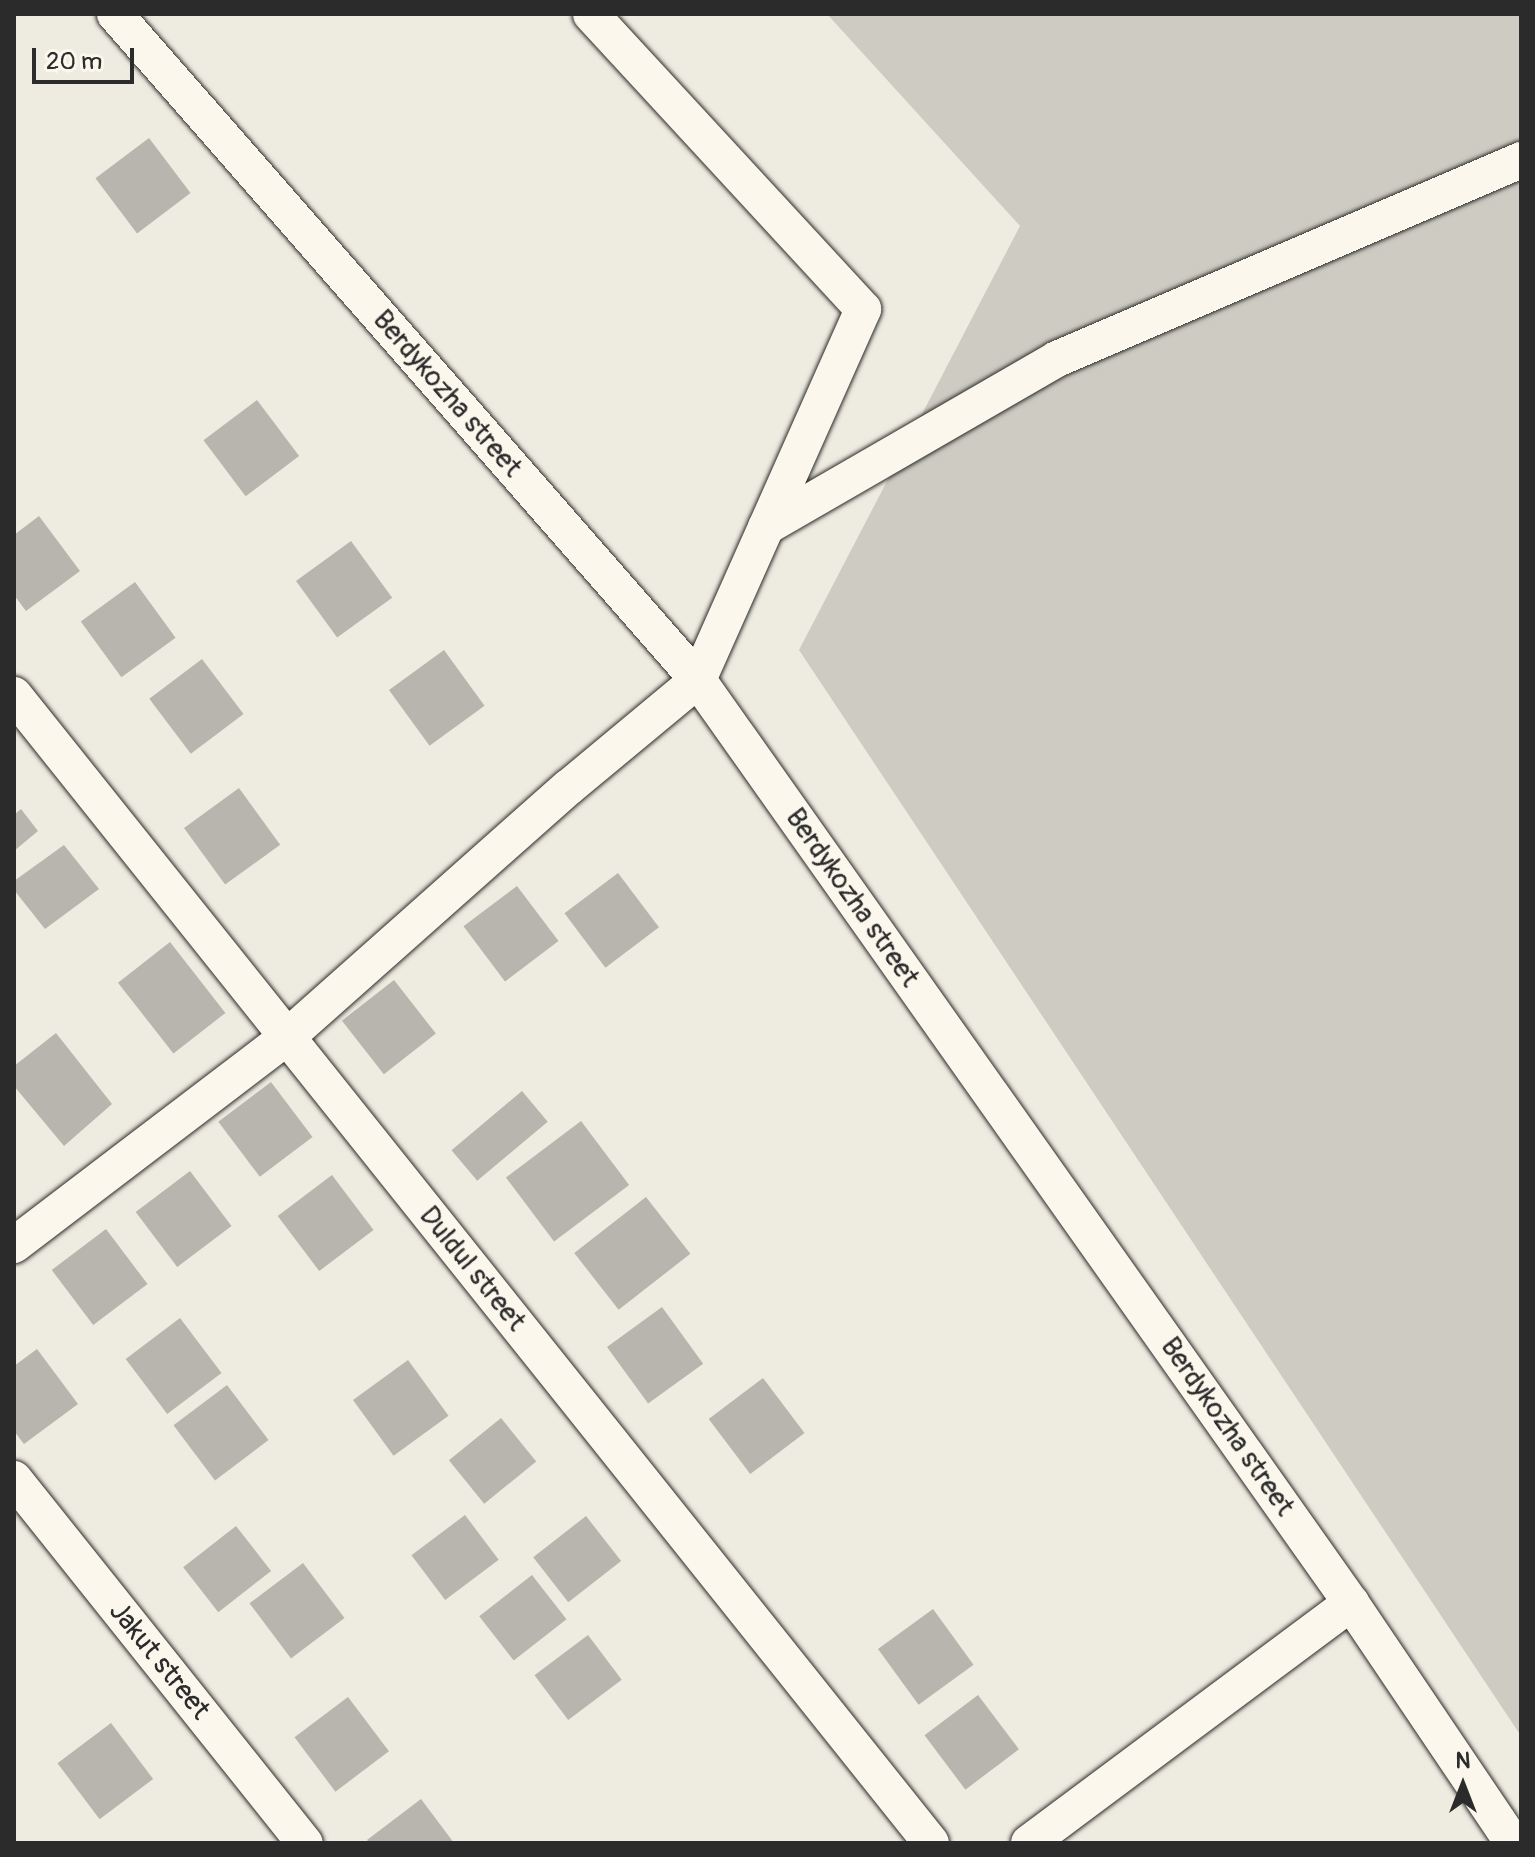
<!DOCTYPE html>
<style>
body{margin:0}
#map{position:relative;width:1535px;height:1857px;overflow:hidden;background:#eeebe0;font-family:Pangolin,sans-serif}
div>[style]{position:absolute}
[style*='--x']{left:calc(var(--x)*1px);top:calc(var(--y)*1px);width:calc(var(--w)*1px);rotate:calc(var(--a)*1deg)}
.green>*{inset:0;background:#cecbc2}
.building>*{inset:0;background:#b8b5ae;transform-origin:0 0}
.roads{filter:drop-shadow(0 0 2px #2b2b2b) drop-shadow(0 0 2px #2b2b2b)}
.minor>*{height:36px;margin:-18px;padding:0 18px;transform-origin:18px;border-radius:18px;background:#fbf7ec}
span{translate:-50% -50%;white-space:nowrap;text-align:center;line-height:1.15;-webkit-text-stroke:7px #fbf7ec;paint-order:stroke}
.street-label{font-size:28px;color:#2b2b2b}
.frame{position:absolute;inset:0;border:16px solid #2b2b2b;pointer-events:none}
.north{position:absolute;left:1423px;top:1745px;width:80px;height:80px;-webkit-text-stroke:6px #fbf7ec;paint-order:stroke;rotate:0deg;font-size:22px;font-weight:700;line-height:32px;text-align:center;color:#2b2b2b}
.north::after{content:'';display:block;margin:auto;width:28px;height:36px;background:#2b2b2b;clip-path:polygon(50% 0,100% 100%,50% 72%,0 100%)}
.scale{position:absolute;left:32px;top:48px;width:102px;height:36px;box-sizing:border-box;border:4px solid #2b2b2b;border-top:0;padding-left:10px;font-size:24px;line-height:28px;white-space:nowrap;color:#2b2b2b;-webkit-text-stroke:6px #fbf7ec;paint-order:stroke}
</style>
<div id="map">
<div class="green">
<div style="clip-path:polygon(827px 14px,1521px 14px,1521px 1736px,799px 650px,1020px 226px)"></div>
</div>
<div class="building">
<div style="left:149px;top:138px;width:69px;height:67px;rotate:53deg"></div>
<div style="left:257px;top:400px;width:70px;height:67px;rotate:53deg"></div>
<div style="clip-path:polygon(39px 516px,80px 571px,26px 611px,14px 595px,14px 535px)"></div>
<div style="left:351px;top:541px;width:70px;height:68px;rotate:54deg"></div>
<div style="left:135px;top:582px;width:69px;height:67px;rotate:54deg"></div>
<div style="left:444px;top:650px;width:69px;height:68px;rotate:54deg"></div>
<div style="left:202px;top:659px;width:69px;height:66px;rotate:53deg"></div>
<div style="left:239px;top:788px;width:70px;height:68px;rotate:54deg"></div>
<div style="clip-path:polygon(21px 809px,38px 831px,14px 851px,14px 815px)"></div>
<div style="clip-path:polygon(64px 845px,99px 889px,45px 929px,14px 890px,14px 881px)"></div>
<div style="left:618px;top:873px;width:68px;height:67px;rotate:53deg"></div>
<div style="left:517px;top:886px;width:69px;height:67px;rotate:53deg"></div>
<div style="left:170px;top:942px;width:90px;height:66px;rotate:52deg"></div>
<div style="left:394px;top:980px;width:68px;height:66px;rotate:52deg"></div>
<div style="clip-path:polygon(56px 1033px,112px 1104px,64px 1146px,14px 1086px,14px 1066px)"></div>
<div style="left:271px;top:1082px;width:69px;height:66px;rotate:53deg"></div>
<div style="left:522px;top:1091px;width:40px;height:92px;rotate:50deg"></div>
<div style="left:581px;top:1121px;width:80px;height:94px;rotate:53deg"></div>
<div style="left:190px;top:1171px;width:69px;height:68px;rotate:53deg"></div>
<div style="left:332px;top:1175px;width:69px;height:68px;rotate:53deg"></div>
<div style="left:646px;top:1197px;width:72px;height:91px;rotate:52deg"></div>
<div style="left:106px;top:1229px;width:69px;height:68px;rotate:53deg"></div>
<div style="left:662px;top:1307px;width:70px;height:68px;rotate:54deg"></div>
<div style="left:180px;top:1318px;width:69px;height:68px;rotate:53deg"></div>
<div style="clip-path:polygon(37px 1349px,78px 1404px,24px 1444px,14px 1431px,14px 1366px)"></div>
<div style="left:408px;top:1360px;width:69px;height:68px;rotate:54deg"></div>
<div style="left:763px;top:1378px;width:69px;height:68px;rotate:53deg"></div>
<div style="left:227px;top:1385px;width:69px;height:67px;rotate:53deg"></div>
<div style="left:501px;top:1418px;width:56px;height:67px;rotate:51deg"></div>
<div style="left:465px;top:1515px;width:56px;height:67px;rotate:53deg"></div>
<div style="left:586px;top:1516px;width:57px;height:67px;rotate:52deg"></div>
<div style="left:236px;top:1526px;width:57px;height:67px;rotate:52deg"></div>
<div style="left:303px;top:1563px;width:69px;height:67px;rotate:53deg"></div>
<div style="left:532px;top:1575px;width:56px;height:67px;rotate:52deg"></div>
<div style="left:933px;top:1609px;width:69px;height:68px;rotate:54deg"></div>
<div style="left:588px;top:1635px;width:56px;height:67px;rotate:53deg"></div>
<div style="left:978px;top:1695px;width:68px;height:67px;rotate:53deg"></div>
<div style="left:348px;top:1697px;width:68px;height:67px;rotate:53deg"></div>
<div style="left:111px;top:1723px;width:70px;height:67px;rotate:53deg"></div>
<div style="clip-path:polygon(421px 1799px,454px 1843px,370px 1843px,367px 1840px)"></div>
</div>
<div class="roads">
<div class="minor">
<div style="--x:115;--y:14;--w:885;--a:48.8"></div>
<div style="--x:698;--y:680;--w:1131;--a:54.72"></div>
<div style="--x:1351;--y:1603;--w:290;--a:56"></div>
<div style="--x:766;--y:527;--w:336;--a:-30"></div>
<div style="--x:1057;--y:359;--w:505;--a:-23.21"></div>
<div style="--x:14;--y:695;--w:1469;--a:51.38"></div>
<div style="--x:14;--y:1245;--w:343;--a:-37.3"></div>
<div style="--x:287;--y:1037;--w:377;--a:-41.6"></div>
<div style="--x:569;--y:787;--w:168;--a:-39.7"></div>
<div style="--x:698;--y:680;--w:406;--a:-66"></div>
<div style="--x:863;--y:309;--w:401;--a:-132.7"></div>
<div style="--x:14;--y:1479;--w:466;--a:51.4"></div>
<div style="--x:1029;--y:1843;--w:402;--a:-36.7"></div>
</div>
</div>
<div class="street-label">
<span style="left:447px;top:394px;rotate:49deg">Berdykozha street</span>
<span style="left:852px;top:898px;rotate:55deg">Berdykozha street</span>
<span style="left:472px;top:1269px;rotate:51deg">Duldul street</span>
<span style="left:1227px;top:1427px;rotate:55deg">Berdykozha street</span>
<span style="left:159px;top:1661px;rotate:51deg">Jakut street</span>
</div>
<div class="frame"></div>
<div class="north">N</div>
<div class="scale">20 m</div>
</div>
